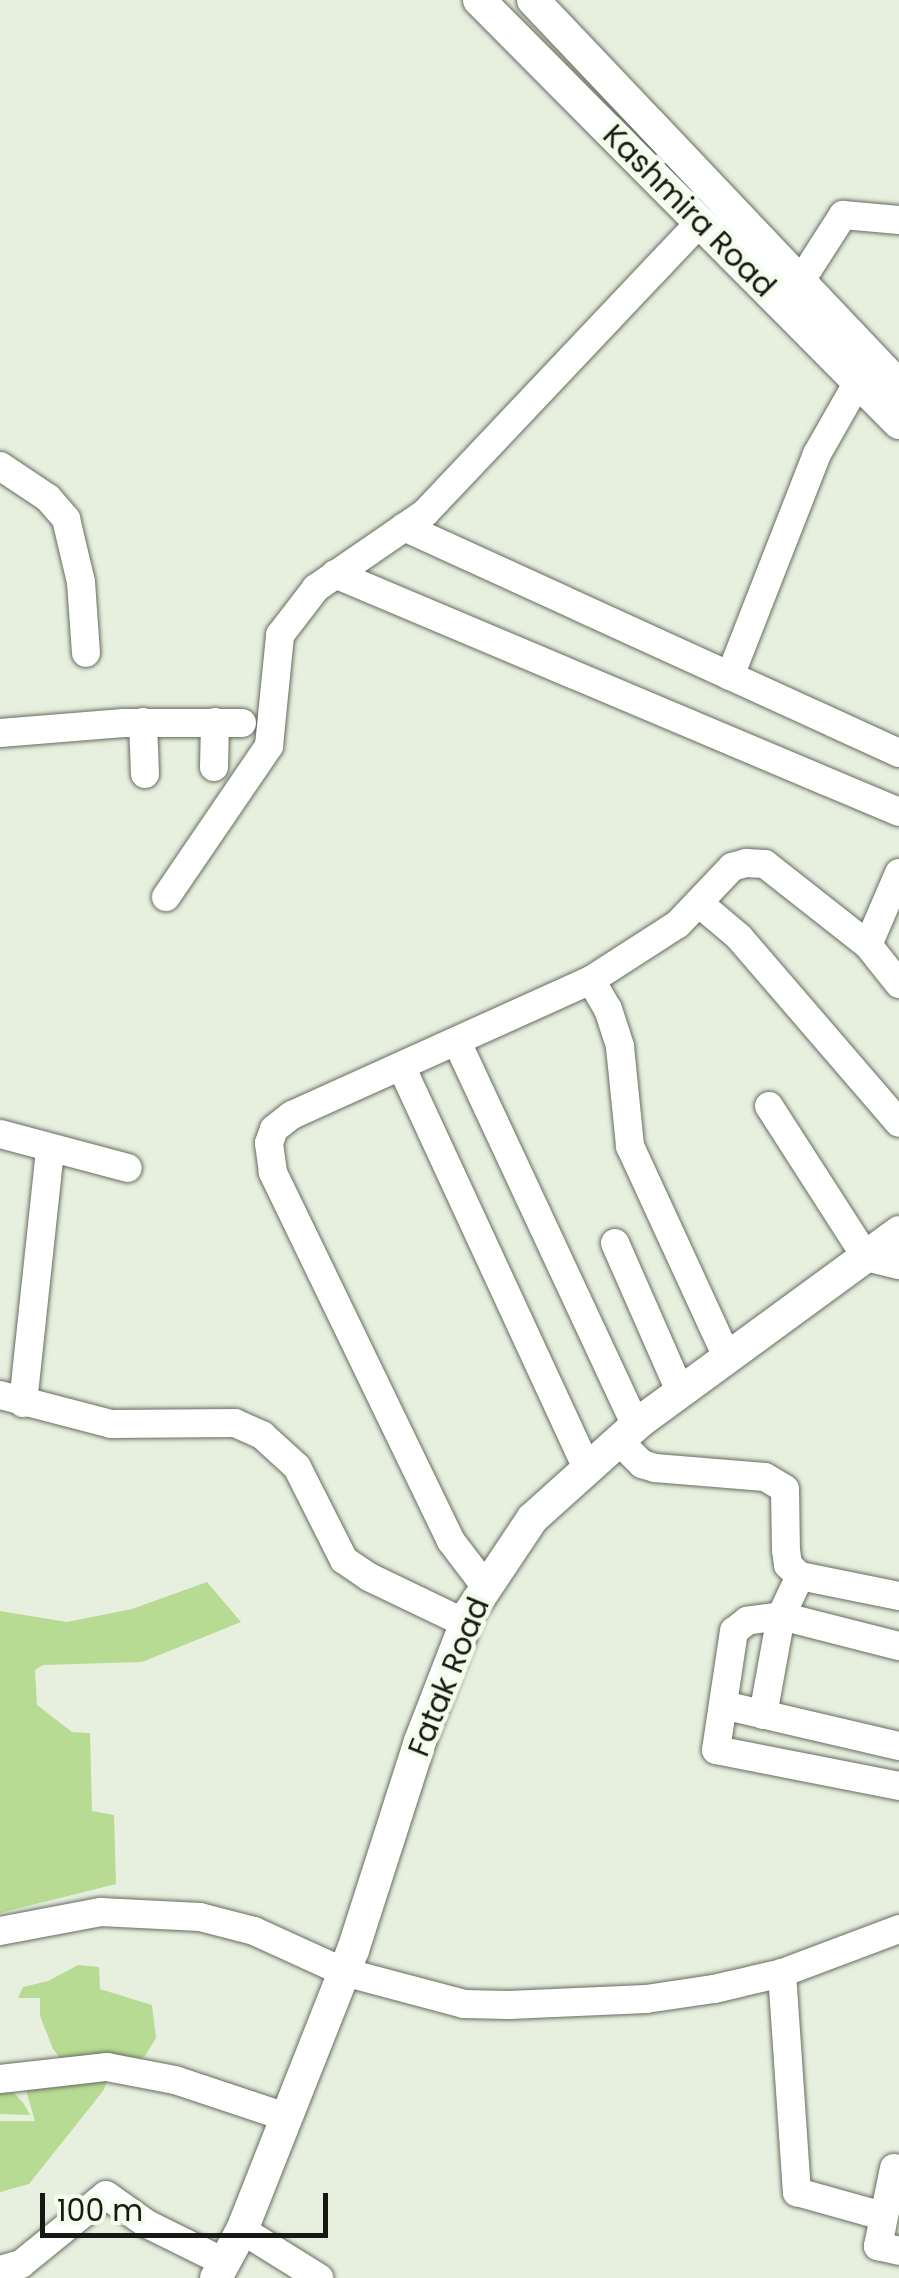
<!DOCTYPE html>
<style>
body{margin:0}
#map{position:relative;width:899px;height:2278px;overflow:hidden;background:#e7efdf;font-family:Poppins,sans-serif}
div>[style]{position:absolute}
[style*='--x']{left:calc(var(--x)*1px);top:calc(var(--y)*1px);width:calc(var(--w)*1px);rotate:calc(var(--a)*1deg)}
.green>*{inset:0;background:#b8db93}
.roads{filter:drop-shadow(0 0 2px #666d5f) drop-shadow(0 0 2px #666d5f)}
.minor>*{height:28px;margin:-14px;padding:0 14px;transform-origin:14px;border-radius:14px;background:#fff}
.major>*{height:32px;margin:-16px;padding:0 16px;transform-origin:16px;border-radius:16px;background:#fff}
span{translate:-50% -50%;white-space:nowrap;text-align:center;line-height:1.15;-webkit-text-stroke:9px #f4fcec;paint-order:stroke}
.street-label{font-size:30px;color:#161913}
.scale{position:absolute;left:40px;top:2193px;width:288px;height:45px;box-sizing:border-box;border:5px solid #161913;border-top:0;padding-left:12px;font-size:30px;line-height:35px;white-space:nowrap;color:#161913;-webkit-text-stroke:8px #f4fcec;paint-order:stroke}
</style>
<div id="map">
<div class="green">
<div style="clip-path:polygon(207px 1582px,241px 1622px,142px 1662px,43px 1665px,35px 1670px,37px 1705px,72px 1732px,90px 1733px,92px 1811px,114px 1815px,116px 1884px,0 1913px,0 1611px,67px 1622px,132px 1609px)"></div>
<div style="clip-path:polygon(78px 1965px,99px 1967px,100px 1989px,152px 2005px,156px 2038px,145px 2056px,132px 2062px,65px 2064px,53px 2049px,40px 2016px,40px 1998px,18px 1998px,23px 1987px,48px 1981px)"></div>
<div style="clip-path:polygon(111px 2073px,103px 2091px,29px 2184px,0 2192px,0 2121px,35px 2121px,26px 2090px)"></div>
<div style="clip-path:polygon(0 2077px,24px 2104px,30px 2115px,0 2114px)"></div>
</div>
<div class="roads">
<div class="minor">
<div style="--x:800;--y:282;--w:80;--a:-57.3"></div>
<div style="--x:843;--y:215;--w:56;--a:5.1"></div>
<div style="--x:0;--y:466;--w:58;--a:33.7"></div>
<div style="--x:48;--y:498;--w:28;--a:49"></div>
<div style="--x:66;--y:519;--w:65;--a:76.6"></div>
<div style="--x:81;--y:582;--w:71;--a:86"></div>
<div style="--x:404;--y:527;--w:544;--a:24.54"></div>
<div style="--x:335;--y:574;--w:612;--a:22.88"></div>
<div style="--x:730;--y:676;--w:238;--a:-68.6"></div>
<div style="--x:817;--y:454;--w:85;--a:-60.4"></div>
<div style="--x:143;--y:722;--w:52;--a:87.8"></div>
<div style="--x:0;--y:733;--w:124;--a:-4.6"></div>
<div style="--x:124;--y:723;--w:118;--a:0"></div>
<div style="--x:214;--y:767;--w:45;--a:-88.7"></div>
<div style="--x:899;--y:873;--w:78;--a:113.3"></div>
<div style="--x:868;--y:945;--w:50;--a:51.5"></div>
<div style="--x:166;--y:897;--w:183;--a:-55.7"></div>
<div style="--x:269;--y:746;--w:112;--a:-84.3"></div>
<div style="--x:280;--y:635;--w:59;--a:-52.5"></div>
<div style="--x:316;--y:588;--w:132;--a:-34.5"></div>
<div style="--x:425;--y:513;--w:402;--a:-46.6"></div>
<div style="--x:700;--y:904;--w:51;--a:40.2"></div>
<div style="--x:739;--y:937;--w:245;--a:49.3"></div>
<div style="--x:591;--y:980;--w:103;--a:-32.8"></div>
<div style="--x:678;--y:924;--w:79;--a:-46.5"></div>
<div style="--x:732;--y:867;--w:15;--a:-16"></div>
<div style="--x:746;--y:863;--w:19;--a:3"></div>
<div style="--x:765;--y:864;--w:131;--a:38.2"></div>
<div style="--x:457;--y:1042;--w:424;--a:65"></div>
<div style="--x:402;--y:1068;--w:442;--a:65.2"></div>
<div style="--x:769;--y:1106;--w:179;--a:57.3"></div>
<div style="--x:866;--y:1257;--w:34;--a:14"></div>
<div style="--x:0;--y:1134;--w:132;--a:14.9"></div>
<div style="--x:615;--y:1243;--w:164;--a:66.3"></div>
<div style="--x:0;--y:1395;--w:115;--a:14.6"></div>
<div style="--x:111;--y:1424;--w:124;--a:-0.5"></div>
<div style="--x:235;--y:1423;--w:30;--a:24"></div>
<div style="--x:262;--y:1435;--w:47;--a:42.4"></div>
<div style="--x:297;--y:1467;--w:104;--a:63.2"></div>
<div style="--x:344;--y:1560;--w:30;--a:34"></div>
<div style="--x:369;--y:1577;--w:106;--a:25.6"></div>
<div style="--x:23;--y:1403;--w:254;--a:-83.9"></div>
<div style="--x:619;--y:1441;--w:33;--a:45"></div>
<div style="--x:642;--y:1464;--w:14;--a:17"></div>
<div style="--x:655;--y:1468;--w:110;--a:4.7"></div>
<div style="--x:765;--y:1477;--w:23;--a:31"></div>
<div style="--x:785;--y:1489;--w:61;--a:89.1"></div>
<div style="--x:786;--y:1550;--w:15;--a:82"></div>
<div style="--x:788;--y:1565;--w:16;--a:43"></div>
<div style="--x:800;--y:1576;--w:101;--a:11.4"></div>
<div style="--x:800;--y:1576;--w:44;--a:115.4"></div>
<div style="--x:781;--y:1616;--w:34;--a:172"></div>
<div style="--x:747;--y:1621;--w:16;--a:142"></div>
<div style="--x:734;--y:1631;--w:120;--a:98.6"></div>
<div style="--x:716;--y:1750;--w:187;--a:11.1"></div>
<div style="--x:486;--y:1587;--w:58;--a:-127.3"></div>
<div style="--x:451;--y:1541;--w:410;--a:-115.8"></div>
<div style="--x:273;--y:1172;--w:29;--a:-98"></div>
<div style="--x:269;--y:1143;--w:15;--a:-70"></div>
<div style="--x:274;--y:1129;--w:23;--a:-38"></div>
<div style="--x:292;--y:1115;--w:328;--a:-24.3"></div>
<div style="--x:591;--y:980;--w:34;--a:60"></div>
<div style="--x:608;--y:1009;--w:40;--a:72"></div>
<div style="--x:620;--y:1047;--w:100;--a:84.2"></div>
<div style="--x:630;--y:1146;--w:234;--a:65.3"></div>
<div style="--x:723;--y:1705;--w:181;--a:13.1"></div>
<div style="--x:763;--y:1715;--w:101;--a:-79.7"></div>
<div style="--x:781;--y:1616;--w:122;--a:14.3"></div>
<div style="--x:0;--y:1931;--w:103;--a:-10.7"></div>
<div style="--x:101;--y:1912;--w:99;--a:2.9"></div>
<div style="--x:200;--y:1917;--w:56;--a:14.5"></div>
<div style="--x:254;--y:1931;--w:99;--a:24.5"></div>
<div style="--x:344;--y:1972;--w:124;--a:14.9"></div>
<div style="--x:464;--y:2004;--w:45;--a:1.3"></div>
<div style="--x:509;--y:2005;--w:137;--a:-2.5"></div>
<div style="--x:646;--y:1999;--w:69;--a:-8.4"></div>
<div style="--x:714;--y:1989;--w:70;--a:-13.2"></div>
<div style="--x:782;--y:1973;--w:125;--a:-20.6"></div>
<div style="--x:782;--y:1973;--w:220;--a:86.1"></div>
<div style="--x:797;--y:2192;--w:89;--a:15.6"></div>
<div style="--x:0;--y:2079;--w:108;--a:-6.4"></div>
<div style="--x:107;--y:2067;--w:69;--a:10.8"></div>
<div style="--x:175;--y:2080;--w:117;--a:18.4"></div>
<div style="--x:894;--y:2168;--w:80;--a:101.6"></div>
<div style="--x:878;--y:2246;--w:22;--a:13"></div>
<div style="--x:242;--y:2230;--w:91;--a:31.9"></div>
<div style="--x:0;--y:2270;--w:22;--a:-16"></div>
<div style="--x:21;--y:2264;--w:109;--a:-39.1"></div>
<div style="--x:106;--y:2195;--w:50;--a:35.3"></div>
<div style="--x:147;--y:2224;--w:88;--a:26.3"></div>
</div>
<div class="major">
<div style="--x:479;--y:0;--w:596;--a:45.2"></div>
<div style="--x:533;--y:0;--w:532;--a:46.52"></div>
<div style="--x:216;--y:2278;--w:55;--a:-61.6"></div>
<div style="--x:242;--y:2230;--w:301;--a:-68.4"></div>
<div style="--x:353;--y:1950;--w:219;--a:-72.2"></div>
<div style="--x:420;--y:1741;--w:138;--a:-68.8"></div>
<div style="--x:470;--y:1612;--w:112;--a:-56.3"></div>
<div style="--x:532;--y:1519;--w:147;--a:-42"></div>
<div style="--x:641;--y:1421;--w:320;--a:-36.2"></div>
</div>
</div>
<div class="street-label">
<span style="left:689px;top:211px;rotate:45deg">Kashmira Road</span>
<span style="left:449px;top:1677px;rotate:-68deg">Fatak Road</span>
</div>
<div class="scale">100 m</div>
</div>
